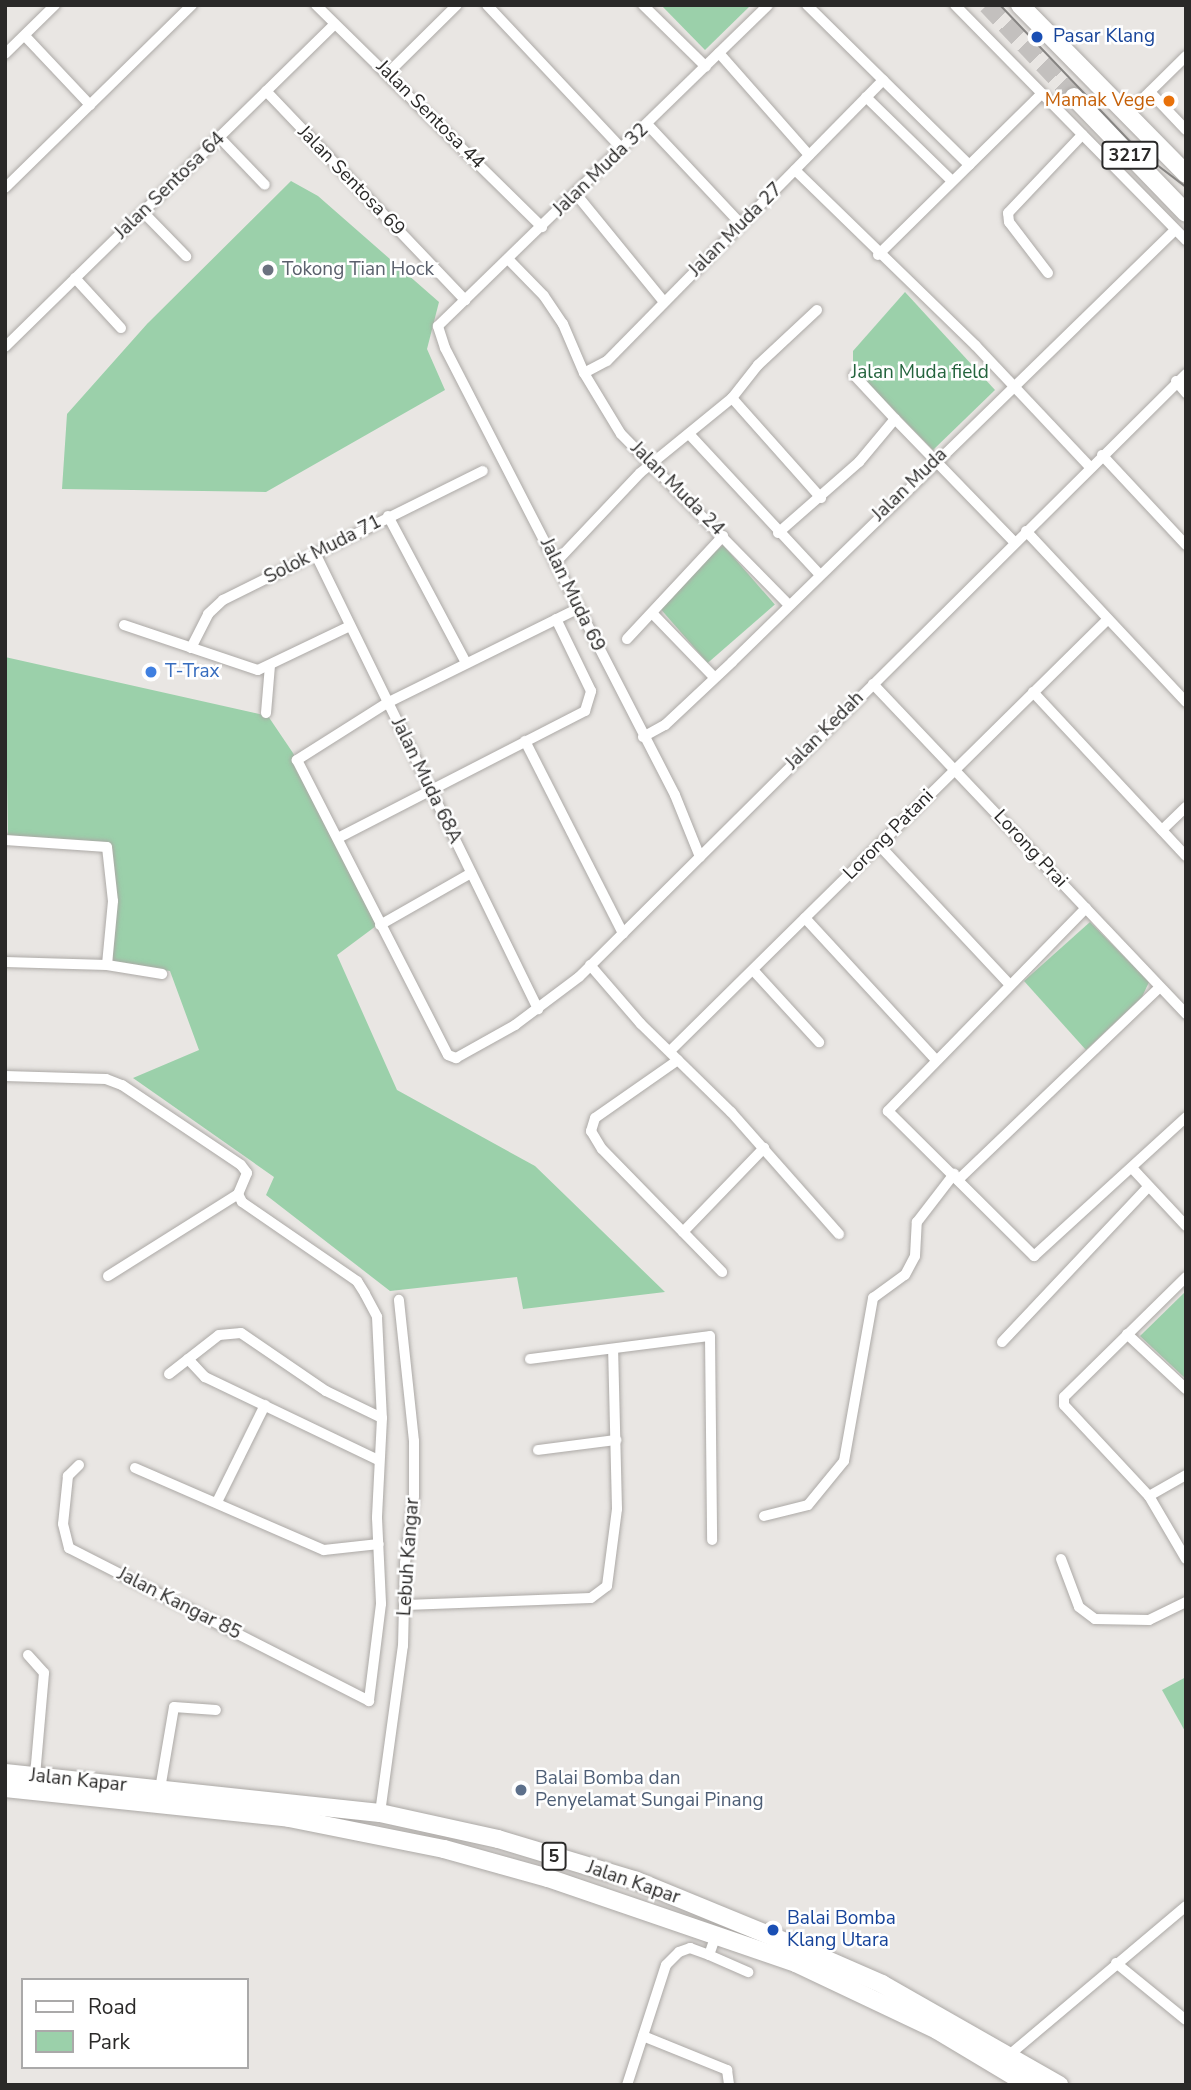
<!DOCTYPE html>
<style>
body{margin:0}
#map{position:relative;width:1191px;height:2090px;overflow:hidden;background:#e9e6e3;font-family:"Nunito Sans",sans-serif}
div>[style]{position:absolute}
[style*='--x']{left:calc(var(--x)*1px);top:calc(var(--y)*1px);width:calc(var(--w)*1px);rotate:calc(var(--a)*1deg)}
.green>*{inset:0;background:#9bd0aa;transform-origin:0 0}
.trunk-tunnel>*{height:18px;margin-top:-9px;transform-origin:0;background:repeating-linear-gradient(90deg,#c3c0be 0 18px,transparent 0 27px)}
.roads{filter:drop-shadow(0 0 2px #aca9a6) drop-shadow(0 0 2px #aca9a6)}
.minor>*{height:10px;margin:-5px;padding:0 5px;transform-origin:5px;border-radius:5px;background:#fff}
.trunk>*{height:18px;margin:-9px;padding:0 9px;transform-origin:9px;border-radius:9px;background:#fff}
.tram>*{height:2px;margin:-1px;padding:0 1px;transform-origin:1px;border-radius:1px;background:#868482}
.dots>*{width:19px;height:19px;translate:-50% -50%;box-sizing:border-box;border:4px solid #fff;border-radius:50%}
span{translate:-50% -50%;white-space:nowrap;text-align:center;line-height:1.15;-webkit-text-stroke:5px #fff;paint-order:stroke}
.shield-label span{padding:2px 5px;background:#fff;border:2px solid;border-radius:5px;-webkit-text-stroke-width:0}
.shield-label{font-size:18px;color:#2a2928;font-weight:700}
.transit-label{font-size:19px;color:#164399}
.left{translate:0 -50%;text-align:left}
.food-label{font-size:19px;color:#c56008}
.right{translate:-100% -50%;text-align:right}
.street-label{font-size:19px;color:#2a2928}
.worship-label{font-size:19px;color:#5b616d}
.park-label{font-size:19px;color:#24643d}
.shop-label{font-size:19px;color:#366cbe}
.service-label{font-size:19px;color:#4e5e75}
.frame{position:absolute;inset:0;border:7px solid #2a2928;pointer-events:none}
.legend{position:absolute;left:21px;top:1978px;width:228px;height:91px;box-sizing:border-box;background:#fff;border:2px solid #aaa9a9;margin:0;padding:9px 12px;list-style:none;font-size:21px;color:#2a2928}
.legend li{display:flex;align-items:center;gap:14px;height:35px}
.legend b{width:35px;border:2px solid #aaa9a9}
</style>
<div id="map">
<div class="green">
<div style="clip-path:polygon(661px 5px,751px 5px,705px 50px)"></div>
<div style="clip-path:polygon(291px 181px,318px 196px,439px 302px,427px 349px,445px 390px,266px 492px,62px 489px,67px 414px,147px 324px)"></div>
<div style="clip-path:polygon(905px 292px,995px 390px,933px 450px,853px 368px,853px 351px)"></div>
<div style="left:723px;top:545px;width:79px;height:89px;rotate:49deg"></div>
<div style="clip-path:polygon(5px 657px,268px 716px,293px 753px,380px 923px,337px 955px,397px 1090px,535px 1166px,665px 1292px,523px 1309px,517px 1277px,390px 1291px,266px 1195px,274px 1177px,133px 1078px,199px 1050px,170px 971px,113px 962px,111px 851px,8px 836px)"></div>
<div style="clip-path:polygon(1090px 922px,1149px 982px,1142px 997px,1086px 1050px,1024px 981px)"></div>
<div style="clip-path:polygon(1186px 1291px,1186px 1379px,1140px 1336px)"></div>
<div style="clip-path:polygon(1186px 1677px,1186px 1733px,1162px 1690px)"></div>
</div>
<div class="trunk-tunnel">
<div style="--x:987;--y:5;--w:127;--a:46.6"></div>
</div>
<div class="roads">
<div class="minor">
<div style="--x:316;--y:5;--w:317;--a:44.5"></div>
<div style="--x:487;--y:5;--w:197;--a:46.8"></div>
<div style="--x:643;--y:5;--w:88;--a:44.5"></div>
<div style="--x:807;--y:5;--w:228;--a:44.6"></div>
<div style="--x:955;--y:5;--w:330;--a:45.5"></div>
<div style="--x:25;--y:36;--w:95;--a:46.7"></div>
<div style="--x:719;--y:53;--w:136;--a:48.6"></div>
<div style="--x:5;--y:54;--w:70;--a:-44.4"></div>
<div style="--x:389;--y:72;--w:95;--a:-44.6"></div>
<div style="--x:266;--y:91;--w:289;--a:46.4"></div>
<div style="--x:1150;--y:92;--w:52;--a:46.5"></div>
<div style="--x:866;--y:97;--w:120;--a:44.3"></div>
<div style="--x:1126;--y:115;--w:84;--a:-44.5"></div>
<div style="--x:647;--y:124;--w:137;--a:46.8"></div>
<div style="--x:219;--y:137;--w:66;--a:46.2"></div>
<div style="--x:795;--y:170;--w:252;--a:44.2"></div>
<div style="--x:976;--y:346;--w:166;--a:46.7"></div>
<div style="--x:5;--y:188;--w:262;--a:-44.4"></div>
<div style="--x:576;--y:194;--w:139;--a:50.8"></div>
<div style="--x:143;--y:212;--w:62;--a:45.7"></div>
<div style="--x:878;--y:255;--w:229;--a:-44.6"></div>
<div style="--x:509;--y:260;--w:50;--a:45.8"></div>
<div style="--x:544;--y:296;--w:34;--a:56"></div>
<div style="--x:563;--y:324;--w:53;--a:66.8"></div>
<div style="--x:584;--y:373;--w:71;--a:58.8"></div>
<div style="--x:621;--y:434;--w:240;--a:45.5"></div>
<div style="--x:1048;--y:273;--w:64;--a:-127.4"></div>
<div style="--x:1009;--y:222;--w:9;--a:-96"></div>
<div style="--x:1008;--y:213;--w:108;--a:-46.5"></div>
<div style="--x:75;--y:278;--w:68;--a:47.4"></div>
<div style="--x:817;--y:310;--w:81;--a:137"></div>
<div style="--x:758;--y:365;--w:42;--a:128.2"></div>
<div style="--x:732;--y:398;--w:134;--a:48.3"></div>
<div style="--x:5;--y:347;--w:460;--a:-44.4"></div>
<div style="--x:584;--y:373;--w:26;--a:-28"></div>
<div style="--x:607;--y:361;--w:394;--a:-45.5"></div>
<div style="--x:854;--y:375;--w:60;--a:47"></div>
<div style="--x:1176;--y:381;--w:16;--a:50"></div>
<div style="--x:690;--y:435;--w:190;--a:47.1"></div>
<div style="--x:1102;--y:455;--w:123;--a:47"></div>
<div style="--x:388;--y:516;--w:166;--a:62"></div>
<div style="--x:1026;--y:531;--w:234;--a:46.9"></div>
<div style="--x:778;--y:533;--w:108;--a:-41.2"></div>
<div style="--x:859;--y:462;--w:56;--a:-50.1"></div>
<div style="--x:895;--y:419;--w:171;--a:45.9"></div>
<div style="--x:315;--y:553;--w:508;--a:63.94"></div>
<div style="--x:555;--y:563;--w:124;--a:-46.6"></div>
<div style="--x:640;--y:473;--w:119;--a:-39.2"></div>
<div style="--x:577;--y:609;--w:212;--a:153.7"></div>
<div style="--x:387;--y:703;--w:107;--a:147.7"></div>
<div style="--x:297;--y:760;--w:331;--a:62.9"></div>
<div style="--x:448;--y:1055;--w:9;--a:21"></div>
<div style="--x:456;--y:1058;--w:68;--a:-29.2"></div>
<div style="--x:515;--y:1025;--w:80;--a:-36.9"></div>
<div style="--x:579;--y:977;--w:856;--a:-44.81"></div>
<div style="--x:652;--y:613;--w:89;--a:45.9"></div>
<div style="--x:124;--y:625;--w:141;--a:18.6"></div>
<div style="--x:258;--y:670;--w:102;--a:-25.6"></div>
<div style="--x:627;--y:639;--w:141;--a:-47"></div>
<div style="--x:191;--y:648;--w:38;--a:-63"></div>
<div style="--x:208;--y:614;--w:21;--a:-43"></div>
<div style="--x:223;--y:600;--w:290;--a:-26.4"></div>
<div style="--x:873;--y:684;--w:455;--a:46.5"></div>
<div style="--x:1033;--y:692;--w:224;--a:47"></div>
<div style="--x:266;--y:713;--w:48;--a:-85.2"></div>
<div style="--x:643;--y:737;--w:25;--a:-29"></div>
<div style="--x:665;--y:725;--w:92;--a:-43.2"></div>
<div style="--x:732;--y:662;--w:619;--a:-44.28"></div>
<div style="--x:525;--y:741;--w:216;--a:63"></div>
<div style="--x:1162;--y:830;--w:33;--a:-44"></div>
<div style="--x:338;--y:838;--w:278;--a:-27.2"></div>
<div style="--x:585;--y:711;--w:21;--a:-73"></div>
<div style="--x:591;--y:691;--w:80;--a:-115.9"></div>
<div style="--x:5;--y:840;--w:102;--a:3.9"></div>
<div style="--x:107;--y:847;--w:54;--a:83.7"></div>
<div style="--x:113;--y:901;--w:64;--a:95.4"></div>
<div style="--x:879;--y:845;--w:192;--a:46.9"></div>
<div style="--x:700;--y:857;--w:67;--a:-112"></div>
<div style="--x:675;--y:795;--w:503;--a:-117.23"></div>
<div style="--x:445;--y:348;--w:23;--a:-108"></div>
<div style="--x:438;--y:326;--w:460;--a:-44.2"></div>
<div style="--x:1086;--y:908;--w:284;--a:134.3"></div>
<div style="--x:888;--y:1111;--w:206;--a:44.8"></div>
<div style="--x:1034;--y:1256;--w:206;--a:-42.4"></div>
<div style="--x:805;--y:918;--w:193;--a:47.3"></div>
<div style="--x:380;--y:925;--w:105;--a:-29.7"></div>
<div style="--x:5;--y:962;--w:102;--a:1.7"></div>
<div style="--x:107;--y:965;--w:56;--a:9.3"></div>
<div style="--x:590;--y:965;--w:78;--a:49.2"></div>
<div style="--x:641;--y:1024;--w:126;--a:44.4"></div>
<div style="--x:731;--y:1112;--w:163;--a:48.5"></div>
<div style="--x:753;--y:970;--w:98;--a:47.5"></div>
<div style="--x:670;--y:1051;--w:615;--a:-44.6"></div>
<div style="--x:678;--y:1060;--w:101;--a:145.1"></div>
<div style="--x:595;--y:1118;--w:14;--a:107"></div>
<div style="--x:591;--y:1131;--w:21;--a:59"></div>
<div style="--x:602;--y:1149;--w:172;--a:45.7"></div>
<div style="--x:5;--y:1076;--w:101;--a:1.7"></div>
<div style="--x:106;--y:1079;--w:17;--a:21"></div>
<div style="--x:122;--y:1085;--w:143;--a:33.9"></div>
<div style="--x:241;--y:1165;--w:10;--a:53"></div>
<div style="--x:247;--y:1173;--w:23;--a:113"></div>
<div style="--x:238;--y:1194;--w:9;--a:63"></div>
<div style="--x:242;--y:1202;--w:140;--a:34.5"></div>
<div style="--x:357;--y:1281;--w:15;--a:58"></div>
<div style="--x:365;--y:1294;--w:26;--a:62"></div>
<div style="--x:377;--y:1317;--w:101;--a:87.2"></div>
<div style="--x:382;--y:1418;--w:100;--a:92.9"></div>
<div style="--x:377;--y:1518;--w:86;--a:87.3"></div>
<div style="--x:381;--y:1604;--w:98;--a:97.1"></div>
<div style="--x:1132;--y:1168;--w:79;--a:47"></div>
<div style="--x:958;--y:1180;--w:279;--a:-43.7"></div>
<div style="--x:683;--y:1232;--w:117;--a:-46"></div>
<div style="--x:108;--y:1276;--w:154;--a:-32.2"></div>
<div style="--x:1186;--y:1277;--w:171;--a:135.5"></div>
<div style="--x:1064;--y:1397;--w:8;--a:90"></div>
<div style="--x:1064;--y:1405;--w:125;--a:47"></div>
<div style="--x:1149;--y:1496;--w:73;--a:59.6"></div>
<div style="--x:1127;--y:1334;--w:81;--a:43"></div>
<div style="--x:1002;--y:1342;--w:212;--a:-46.7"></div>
<div style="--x:188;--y:1359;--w:25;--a:47"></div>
<div style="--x:205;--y:1377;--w:192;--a:25.6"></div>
<div style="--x:530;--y:1359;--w:181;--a:-7.3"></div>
<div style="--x:710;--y:1336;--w:204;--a:89.4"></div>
<div style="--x:169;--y:1374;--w:63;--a:-38"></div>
<div style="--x:219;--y:1335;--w:22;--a:-5"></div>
<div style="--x:241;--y:1333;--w:103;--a:34.3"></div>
<div style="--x:326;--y:1391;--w:62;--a:25.7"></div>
<div style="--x:538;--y:1450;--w:79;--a:-7.3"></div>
<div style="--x:79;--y:1465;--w:16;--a:135"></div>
<div style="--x:68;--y:1476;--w:48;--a:95.9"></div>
<div style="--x:63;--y:1524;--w:25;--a:76"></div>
<div style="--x:69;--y:1548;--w:337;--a:27"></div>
<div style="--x:135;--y:1468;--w:206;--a:23.5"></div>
<div style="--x:324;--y:1550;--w:55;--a:-6.2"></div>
<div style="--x:1149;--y:1496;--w:43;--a:-29.6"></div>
<div style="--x:218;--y:1500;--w:106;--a:-63.7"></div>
<div style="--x:764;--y:1516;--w:45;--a:-14"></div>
<div style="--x:808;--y:1505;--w:57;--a:-50.7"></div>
<div style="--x:844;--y:1461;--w:166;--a:-79.9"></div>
<div style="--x:873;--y:1298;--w:39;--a:-36"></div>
<div style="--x:905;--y:1275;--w:21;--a:-62"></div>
<div style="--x:915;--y:1256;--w:34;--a:-87"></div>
<div style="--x:917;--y:1222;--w:61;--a:-52.4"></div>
<div style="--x:1061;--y:1559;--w:51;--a:69.4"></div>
<div style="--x:1079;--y:1607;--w:20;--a:37"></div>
<div style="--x:1095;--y:1619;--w:54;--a:1.1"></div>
<div style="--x:1149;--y:1620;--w:41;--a:-25.9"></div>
<div style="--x:406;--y:1605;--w:185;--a:-2.2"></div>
<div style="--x:591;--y:1598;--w:20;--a:-37"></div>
<div style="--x:607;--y:1586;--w:78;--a:-82.6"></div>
<div style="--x:617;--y:1509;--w:160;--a:-91.4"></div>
<div style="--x:28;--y:1655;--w:24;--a:48"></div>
<div style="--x:44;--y:1673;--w:103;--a:95"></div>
<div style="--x:160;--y:1789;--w:83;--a:-80.3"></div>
<div style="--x:174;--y:1707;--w:42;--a:4.1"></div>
<div style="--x:380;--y:1813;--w:169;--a:-82.2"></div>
<div style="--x:403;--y:1646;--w:83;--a:-88.6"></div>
<div style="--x:405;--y:1563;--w:68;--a:-82.3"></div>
<div style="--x:414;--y:1496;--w:55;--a:-90"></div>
<div style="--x:414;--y:1441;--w:142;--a:-96.1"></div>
<div style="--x:717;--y:1932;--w:24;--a:109"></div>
<div style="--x:709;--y:1955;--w:43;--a:23.6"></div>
<div style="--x:1116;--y:1963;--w:90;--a:39.2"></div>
<div style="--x:643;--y:2036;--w:91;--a:22"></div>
<div style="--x:727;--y:2070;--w:15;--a:82"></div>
<div style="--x:1008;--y:2056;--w:233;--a:-40.1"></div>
<div style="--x:627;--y:2085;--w:126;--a:-72"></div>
<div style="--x:666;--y:1965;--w:18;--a:-45"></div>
<div style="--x:679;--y:1952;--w:12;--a:-20"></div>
<div style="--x:690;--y:1948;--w:20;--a:20"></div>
</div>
<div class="trunk">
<div style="--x:1020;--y:5;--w:237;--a:45.5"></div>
<div style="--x:1074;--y:97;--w:161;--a:46"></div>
<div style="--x:5;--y:1773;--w:377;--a:6.1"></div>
<div style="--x:380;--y:1813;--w:121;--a:12.4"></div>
<div style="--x:498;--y:1839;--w:145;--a:16.8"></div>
<div style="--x:637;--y:1881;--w:161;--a:22.3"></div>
<div style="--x:786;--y:1942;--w:105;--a:23.6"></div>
<div style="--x:882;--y:1984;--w:204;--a:29.7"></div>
<div style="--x:5;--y:1788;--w:286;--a:6"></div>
<div style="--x:289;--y:1818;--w:158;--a:11.3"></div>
<div style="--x:444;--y:1849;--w:108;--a:15.6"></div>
<div style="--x:548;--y:1878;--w:262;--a:18.9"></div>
<div style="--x:796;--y:1963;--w:156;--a:25.4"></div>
<div style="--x:937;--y:2030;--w:107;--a:30.9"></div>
</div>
</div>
<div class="tram">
<div style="--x:1000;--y:5;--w:203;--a:46.4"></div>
<div style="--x:1140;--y:152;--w:58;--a:37.3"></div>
</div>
<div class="dots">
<div style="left:1037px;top:37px;background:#1a4fb4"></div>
<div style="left:1169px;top:101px;background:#e8710a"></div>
<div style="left:268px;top:270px;background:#6b7280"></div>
<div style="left:151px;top:672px;background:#3f7fe0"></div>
<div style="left:521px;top:1790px;background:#5c6f8a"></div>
<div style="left:773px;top:1930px;background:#1a4fb4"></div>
</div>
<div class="shield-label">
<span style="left:1130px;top:155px">3217</span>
<span style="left:554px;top:1856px">5</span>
</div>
<div class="transit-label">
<span class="left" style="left:1053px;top:37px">Pasar Klang</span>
<span class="left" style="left:787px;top:1930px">Balai Bomba<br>Klang Utara</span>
</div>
<div class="food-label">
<span class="right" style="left:1155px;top:101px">Mamak Vege</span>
</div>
<div class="street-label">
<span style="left:430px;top:115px;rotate:45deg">Jalan Sentosa 44</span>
<span style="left:601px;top:170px;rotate:-44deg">Jalan Muda 32</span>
<span style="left:351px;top:181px;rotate:46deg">Jalan Sentosa 69</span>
<span style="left:170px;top:186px;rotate:-44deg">Jalan Sentosa 64</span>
<span style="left:736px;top:230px;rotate:-45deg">Jalan Muda 27</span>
<span style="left:910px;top:485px;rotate:-44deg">Jalan Muda</span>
<span style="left:677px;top:489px;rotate:45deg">Jalan Muda 24</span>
<span style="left:323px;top:550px;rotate:-27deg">Solok Muda 71</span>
<span style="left:572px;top:595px;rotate:64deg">Jalan Muda 69</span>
<span style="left:825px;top:731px;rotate:-45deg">Jalan Kedah</span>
<span style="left:426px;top:781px;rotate:64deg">Jalan Muda 68A</span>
<span style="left:889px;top:835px;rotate:-45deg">Lorong Patani</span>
<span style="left:1030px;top:849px;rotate:47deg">Lorong Prai</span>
<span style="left:409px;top:1557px;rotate:-86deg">Lebuh Kangar</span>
<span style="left:179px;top:1604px;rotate:27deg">Jalan Kangar 85</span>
<span style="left:78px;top:1781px;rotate:6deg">Jalan Kapar</span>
<span style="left:633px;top:1883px;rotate:19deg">Jalan Kapar</span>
</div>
<div class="worship-label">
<span class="left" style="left:282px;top:270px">Tokong Tian Hock</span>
</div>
<div class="park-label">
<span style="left:920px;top:373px">Jalan Muda field</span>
</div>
<div class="shop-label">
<span class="left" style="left:165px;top:672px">T-Trax</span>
</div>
<div class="service-label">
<span class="left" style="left:535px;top:1790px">Balai Bomba dan<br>Penyelamat Sungai Pinang</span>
</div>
<div class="frame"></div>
<ul class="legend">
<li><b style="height:9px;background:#fff"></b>Road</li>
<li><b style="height:19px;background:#9bd0aa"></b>Park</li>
</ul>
</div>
